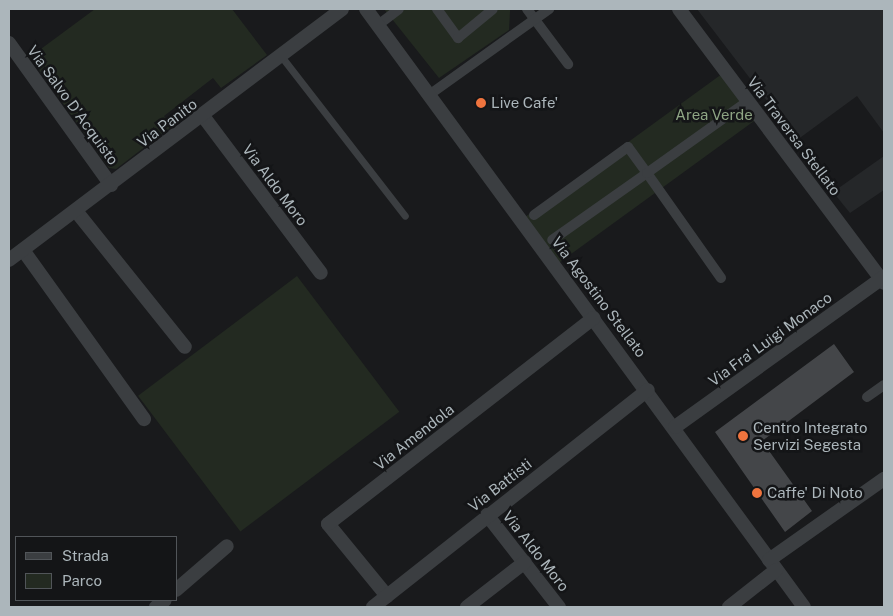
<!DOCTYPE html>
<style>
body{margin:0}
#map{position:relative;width:893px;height:616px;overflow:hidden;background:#191a1c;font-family:"Public Sans",sans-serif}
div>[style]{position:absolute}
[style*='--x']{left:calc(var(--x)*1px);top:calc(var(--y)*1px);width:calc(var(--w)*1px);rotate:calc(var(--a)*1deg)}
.built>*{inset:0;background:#252729}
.green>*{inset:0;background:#232a21;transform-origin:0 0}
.building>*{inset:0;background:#444649}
.service>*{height:7px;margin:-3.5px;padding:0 3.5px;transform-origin:3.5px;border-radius:3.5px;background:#3b3e41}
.pedestrian>*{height:10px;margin:-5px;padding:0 5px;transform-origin:5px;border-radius:5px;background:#3b3e41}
.minor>*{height:14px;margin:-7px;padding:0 7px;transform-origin:7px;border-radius:7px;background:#3b3e41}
.dots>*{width:14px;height:14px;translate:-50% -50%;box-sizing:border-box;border:2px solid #141517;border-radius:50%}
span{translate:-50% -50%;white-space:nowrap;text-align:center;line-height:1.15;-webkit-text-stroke:5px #141517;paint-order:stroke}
.poi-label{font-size:15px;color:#acb6bb}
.left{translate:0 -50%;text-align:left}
.street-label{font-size:15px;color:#acb6bb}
.park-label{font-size:15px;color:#8ea584}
.frame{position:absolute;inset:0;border:10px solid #acb6bb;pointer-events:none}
.legend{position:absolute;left:15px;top:536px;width:162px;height:65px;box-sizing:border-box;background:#141517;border:1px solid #515559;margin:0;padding:6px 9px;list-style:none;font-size:15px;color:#acb6bb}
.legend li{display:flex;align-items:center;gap:10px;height:25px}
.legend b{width:25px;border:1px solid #515559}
</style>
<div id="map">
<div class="built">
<div style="clip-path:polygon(697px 9px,884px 9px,884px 133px,857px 96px,797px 140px)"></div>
<div style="clip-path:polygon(884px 156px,884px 190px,850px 213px,833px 192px)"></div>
</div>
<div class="green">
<div style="clip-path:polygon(95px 9px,232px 9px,267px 55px,221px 88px,213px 78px,164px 116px,172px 126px,116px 169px,109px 168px,30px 57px)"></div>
<div style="clip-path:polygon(384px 9px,510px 9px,510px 12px,509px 30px,439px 78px)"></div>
<div style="left:726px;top:71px;width:57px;height:253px;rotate:54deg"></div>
<div style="left:297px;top:276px;width:170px;height:199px;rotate:53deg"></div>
</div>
<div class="building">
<div style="clip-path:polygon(834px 344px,854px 372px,762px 441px,812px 511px,785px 532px,715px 432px)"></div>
</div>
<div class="service">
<div style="--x:281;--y:56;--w:202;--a:52.2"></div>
</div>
<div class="pedestrian">
<div style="--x:437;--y:9;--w:36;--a:54"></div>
<div style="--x:458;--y:38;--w:45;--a:-39.6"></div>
<div style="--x:527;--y:9;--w:69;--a:53.3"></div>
<div style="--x:378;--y:25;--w:26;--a:-37"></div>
<div style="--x:429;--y:95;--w:148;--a:-35.6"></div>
<div style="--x:534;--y:215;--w:116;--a:-35.9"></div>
<div style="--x:628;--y:147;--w:32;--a:54"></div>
<div style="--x:647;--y:173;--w:116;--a:144.8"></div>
<div style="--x:721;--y:278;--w:128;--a:-125.2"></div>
<div style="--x:647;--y:173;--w:124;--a:-35.5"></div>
<div style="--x:867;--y:397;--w:21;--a:-35"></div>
</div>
<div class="minor">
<div style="--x:366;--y:9;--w:741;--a:53.78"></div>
<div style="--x:679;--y:9;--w:342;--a:53.2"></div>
<div style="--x:9;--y:43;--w:175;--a:54.3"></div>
<div style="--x:203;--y:116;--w:196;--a:53.1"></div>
<div style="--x:76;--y:211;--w:174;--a:51.3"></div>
<div style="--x:23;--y:250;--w:208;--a:54.4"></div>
<div style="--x:9;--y:260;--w:417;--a:-37"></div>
<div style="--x:675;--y:427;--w:257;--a:-35.7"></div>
<div style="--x:487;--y:515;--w:117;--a:52"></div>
<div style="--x:769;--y:560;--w:141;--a:-35.2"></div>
<div style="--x:176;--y:590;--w:67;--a:-40.8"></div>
<div style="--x:387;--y:596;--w:93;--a:-129.3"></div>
<div style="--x:328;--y:524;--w:336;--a:-37.8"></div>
<div style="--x:156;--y:607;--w:11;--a:-38"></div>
<div style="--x:373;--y:607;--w:350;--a:-38.3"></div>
<div style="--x:467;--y:607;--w:73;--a:-37.8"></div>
<div style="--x:729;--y:607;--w:60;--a:-38.2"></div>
</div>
<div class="dots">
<div style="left:481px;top:103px;background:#ef743e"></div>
<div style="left:743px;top:436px;background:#ef743e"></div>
<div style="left:757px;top:493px;background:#ef743e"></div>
</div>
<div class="poi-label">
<span class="left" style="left:491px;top:103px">Live Cafe'</span>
<span class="left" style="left:753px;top:436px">Centro Integrato<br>Servizi Segesta</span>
<span class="left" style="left:767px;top:493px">Caffe' Di Noto</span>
</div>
<div class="street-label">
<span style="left:73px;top:105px;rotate:54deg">Via Salvo D'Acquisto</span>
<span style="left:167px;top:123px;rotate:-37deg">Via Panito</span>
<span style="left:794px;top:136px;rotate:53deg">Via Traversa Stellato</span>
<span style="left:275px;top:185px;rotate:53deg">Via Aldo Moro</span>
<span style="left:599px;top:297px;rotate:53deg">Via Agostino Stellato</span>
<span style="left:770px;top:339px;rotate:-36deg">Via Fra' Luigi Monaco</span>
<span style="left:414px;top:437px;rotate:-38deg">Via Amendola</span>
<span style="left:500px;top:485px;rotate:-38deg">Via Battisti</span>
<span style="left:536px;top:551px;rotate:52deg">Via Aldo Moro</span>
</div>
<div class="park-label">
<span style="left:714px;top:115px">Area Verde</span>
</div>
<div class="frame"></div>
<ul class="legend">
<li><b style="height:6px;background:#3b3e41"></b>Strada</li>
<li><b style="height:14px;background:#232a21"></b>Parco</li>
</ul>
</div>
